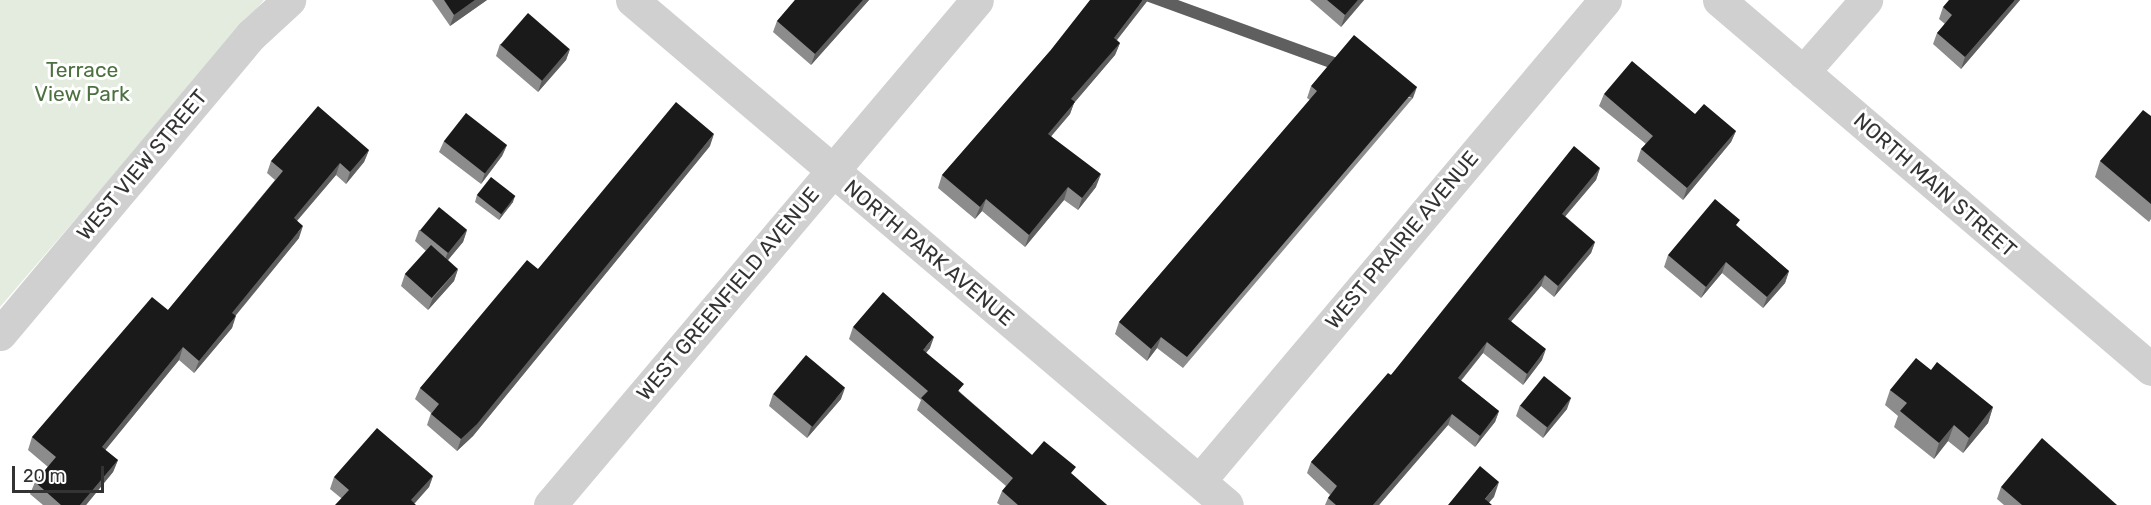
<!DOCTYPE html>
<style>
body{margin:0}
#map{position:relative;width:2151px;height:505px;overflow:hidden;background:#fff;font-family:Rubik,sans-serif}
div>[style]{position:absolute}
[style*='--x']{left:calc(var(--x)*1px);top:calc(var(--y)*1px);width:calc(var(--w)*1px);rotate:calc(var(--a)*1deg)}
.green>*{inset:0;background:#e3ecdf}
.minor>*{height:33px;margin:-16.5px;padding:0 16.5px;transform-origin:16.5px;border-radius:16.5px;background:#d0d0d0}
.tertiary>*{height:33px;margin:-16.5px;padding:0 16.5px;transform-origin:16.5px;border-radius:16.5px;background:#d0d0d0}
.wall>*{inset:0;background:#8c8c8c}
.shaded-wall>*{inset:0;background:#5f5f5f;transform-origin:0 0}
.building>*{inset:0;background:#1a1a1a;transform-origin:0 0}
span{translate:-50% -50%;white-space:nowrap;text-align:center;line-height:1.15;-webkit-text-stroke:6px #fff;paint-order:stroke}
.park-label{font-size:21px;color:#4c703f}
.street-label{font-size:21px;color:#333}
.scale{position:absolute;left:12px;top:466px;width:92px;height:27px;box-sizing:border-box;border:3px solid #333;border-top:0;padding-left:8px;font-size:18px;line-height:21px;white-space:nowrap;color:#333;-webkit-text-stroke:4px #fff;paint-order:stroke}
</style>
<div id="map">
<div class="green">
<div style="clip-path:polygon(0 0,264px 0,0 307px)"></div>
</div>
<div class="minor">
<div style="--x:632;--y:0;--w:780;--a:40.32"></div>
<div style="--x:1803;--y:72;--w:96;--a:-48.8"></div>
<div style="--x:0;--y:334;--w:390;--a:-50"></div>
<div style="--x:251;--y:35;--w:52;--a:-42.6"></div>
<div style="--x:1200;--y:480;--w:628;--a:-49.84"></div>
<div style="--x:550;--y:505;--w:661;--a:-49.78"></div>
</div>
<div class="tertiary">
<div style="--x:1719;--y:0;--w:568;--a:40.5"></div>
</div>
<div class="wall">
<div style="clip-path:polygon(432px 0,487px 0,450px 26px)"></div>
<div style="clip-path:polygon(795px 0,869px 0,811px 65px,773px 32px,777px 21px)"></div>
<div style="clip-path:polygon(1148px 0,1117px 40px,1120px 43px,1115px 55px,1074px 103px,1070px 114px,1051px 136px,1096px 187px,1078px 210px,1064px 200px,1025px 247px,982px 211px,975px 219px,938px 188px,942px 175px,1050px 51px)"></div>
<div style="clip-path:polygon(1310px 0,1364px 0,1341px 27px)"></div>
<div style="clip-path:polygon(2020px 0,1961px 69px,1933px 44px,1937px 33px,1945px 24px,1939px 19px,1943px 7px)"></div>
<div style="clip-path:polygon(500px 44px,570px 49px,566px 60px,538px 92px,496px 56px)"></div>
<div style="clip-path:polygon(1311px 86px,1413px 98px,1183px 368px,1157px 348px,1147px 361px,1115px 334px,1119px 322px,1310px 100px,1307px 98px)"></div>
<div style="clip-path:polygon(1604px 94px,1695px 114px,1736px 131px,1731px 142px,1683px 200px,1637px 161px,1641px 149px,1646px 144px,1599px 106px)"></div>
<div style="clip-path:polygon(2151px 116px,2151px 219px,2149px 222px,2095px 177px,2100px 161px)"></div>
<div style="clip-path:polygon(444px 141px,507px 145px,502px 156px,481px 184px,439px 152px)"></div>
<div style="clip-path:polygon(710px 146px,473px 436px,457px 451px,427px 425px,431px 413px,415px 399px,420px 388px,538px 269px)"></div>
<div style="clip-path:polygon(369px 150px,364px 162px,346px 184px,336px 175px,297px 221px,299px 238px,235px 315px,232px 328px,194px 373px,179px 360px,105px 450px,118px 460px,113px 472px,86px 505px,43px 505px,30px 494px,35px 482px,48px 467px,28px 450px,32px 437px,168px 310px,275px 180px,267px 173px,271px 161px)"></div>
<div style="clip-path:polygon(1600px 168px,1596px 180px,1565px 216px,1595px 242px,1591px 253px,1554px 297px,1541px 286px,1511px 321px,1542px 360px,1523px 385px,1483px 353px,1461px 381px,1499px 411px,1495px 422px,1475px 447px,1448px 425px,1379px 505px,1325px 505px,1328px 498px,1330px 495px,1307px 473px,1311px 462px,1391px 375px)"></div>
<div style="clip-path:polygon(477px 195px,513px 202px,499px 220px,475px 202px)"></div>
<div style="clip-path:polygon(1737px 227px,1789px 271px,1785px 283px,1763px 308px,1722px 273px,1701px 298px,1664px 267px,1668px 255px)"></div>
<div style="clip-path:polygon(419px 230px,467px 230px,463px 242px,448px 260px,458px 269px,454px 281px,428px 310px,401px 286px,405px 274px,426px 251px,415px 241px)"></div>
<div style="clip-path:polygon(853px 327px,930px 348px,926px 353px,961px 393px,1032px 455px,1073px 475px,1107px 505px,1000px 505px,997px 503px,1002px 491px,1006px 486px,917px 410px,921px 400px,849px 339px)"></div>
<div style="clip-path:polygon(1931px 370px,1993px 407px,1988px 423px,1963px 453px,1948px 441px,1934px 459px,1894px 427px,1898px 416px,1885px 405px,1890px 390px)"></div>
<div style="clip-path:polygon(773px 394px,841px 399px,807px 438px,769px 406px)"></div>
<div style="clip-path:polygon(1520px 405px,1567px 409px,1543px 438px,1516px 416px)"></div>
<div style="clip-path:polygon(433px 476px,429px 487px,415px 503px,341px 498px,330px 489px,334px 477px)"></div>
<div style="clip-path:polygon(2001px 487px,2117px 505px,2004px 505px,1997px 499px)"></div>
</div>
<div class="shaded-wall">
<div style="clip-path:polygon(475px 0,487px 0,450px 26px,454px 15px)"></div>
<div style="clip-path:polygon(863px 0,869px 0,811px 65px,815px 54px)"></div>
<div style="clip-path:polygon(1143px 0,1148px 0,1109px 50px,1114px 38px)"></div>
<div style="clip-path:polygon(1358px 0,1364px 0,1341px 27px,1345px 15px)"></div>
<div style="clip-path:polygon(2015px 0,2020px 0,1961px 69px,1965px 57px)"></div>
<div style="clip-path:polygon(1120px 43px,1115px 55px,1074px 103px,1070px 114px,1043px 146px,1048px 134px,1071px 99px)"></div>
<div style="clip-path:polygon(570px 49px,566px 60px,538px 92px,542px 80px)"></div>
<div style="left:1417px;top:87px;width:12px;height:355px;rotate:110deg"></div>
<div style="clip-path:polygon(1736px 131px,1731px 142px,1683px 200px,1687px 188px)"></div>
<div style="clip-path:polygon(714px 134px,710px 146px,473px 436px,457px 451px,461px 439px)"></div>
<div style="clip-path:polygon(507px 145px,502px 156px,481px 184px,485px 173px)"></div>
<div style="clip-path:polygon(369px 150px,364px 162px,346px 184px,350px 172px)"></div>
<div style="clip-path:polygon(340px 163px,336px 175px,289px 230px,294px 218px)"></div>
<div style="clip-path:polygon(1600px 168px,1596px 180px,1558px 225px,1562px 214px)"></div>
<div style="clip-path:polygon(1101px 174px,1096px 187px,1078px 210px,1082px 198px)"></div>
<div style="clip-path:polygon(1068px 187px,1064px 200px,1025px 247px,1029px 235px)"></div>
<div style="clip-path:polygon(515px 196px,513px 202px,499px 220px,501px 214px)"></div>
<div style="clip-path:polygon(986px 199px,982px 211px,975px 219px,980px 207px)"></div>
<div style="clip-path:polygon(303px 226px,299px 238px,228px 325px,232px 313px)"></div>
<div style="clip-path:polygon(467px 230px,463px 242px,443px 266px,447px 254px)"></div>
<div style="clip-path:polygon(1595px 242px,1591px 253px,1554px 297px,1558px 286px)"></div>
<div style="clip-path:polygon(1726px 262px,1722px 273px,1701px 298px,1706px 287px)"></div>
<div style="clip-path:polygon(458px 269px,454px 281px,428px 310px,433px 298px)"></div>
<div style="clip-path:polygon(1789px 271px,1785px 283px,1763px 308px,1767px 297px)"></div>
<div style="clip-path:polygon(1545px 275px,1541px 286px,1504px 330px,1508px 319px)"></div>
<div style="clip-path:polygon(236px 316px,232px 328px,194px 373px,199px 361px)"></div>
<div style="clip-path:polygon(934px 337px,930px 348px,919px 361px,923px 350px)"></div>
<div style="clip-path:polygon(1161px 337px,1157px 348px,1147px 361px,1151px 349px)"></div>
<div style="clip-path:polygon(1487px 342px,1483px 353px,1454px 389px,1458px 378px)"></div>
<div style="clip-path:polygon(183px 347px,179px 360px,98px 459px,102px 447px)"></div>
<div style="clip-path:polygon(1546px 349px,1542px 360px,1523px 385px,1527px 374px)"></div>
<div style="clip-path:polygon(845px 388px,841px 399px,807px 438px,811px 427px)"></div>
<div style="clip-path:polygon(1571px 398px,1567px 409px,1543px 438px,1547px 427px)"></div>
<div style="clip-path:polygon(1993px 407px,1988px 423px,1963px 453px,1969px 438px)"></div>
<div style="clip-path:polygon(1499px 411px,1495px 422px,1475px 447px,1480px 436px)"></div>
<div style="clip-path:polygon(1452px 414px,1448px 425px,1379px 505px,1373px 505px)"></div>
<div style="clip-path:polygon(1954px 425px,1948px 441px,1934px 459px,1939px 443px)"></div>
<div style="clip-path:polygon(118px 460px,113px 472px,86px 505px,80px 505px)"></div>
<div style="clip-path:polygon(433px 476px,429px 487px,413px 505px,411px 500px)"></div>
<div style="clip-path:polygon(1499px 482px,1494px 497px,1487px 505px,1485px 499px)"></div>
</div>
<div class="building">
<div style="clip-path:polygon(444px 0,475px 0,454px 15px)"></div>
<div style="clip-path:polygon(795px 0,863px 0,815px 54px,777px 21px)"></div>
<div style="clip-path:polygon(1090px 0,1143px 0,1114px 38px,1120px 43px,1071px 99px,1075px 102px,1048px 134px,1101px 174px,1082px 198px,1068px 187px,1029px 235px,986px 199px,980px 207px,942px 175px,1050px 51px)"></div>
<div style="clip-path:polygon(1327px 0,1358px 0,1345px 15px)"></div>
<div style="clip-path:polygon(1949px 0,2015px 0,1965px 57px,1937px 33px,1952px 15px,1943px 7px)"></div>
<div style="left:528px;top:13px;width:55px;height:42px;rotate:41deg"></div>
<div style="clip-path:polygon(1354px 35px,1417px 87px,1187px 357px,1161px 337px,1151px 349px,1119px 322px,1317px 91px,1311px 86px)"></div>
<div style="clip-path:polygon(1632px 61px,1695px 114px,1704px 104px,1736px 131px,1687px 188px,1641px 149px,1653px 136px,1604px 94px)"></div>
<div style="clip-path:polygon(676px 102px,714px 134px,477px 424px,461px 439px,431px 414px,439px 404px,420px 388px,527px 260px,538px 269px)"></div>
<div style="clip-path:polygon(318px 106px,369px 150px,350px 172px,340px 163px,294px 218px,303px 226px,232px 313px,236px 316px,199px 361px,183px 347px,102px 447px,118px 460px,80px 505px,61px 505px,35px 482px,56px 457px,32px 437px,152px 297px,168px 310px,283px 171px,271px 161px)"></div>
<div style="clip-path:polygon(2143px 110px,2151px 116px,2151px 204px,2100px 161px)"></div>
<div style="left:466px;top:113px;width:52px;height:36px;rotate:38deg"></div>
<div style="clip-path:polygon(1574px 146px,1600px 168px,1562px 214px,1595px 242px,1558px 286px,1545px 275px,1508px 319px,1546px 349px,1527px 374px,1487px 342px,1458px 378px,1499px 411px,1480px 436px,1452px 414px,1373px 505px,1336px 505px,1328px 498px,1337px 486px,1311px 462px,1388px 373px,1391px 375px)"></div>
<div style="left:491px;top:177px;width:31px;height:23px;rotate:38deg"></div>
<div style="clip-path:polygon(1715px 199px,1740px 220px,1736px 225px,1789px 271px,1767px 297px,1726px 262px,1706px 287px,1668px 255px)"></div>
<div style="left:439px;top:207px;width:36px;height:30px;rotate:39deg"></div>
<div style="left:431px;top:245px;width:36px;height:39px;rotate:42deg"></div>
<div style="clip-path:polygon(883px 292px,934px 337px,923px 350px,964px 384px,958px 391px,1032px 455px,1044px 441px,1076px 467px,1071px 473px,1107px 505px,1018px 505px,1002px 491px,1013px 478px,921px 398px,928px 391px,853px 327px)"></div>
<div style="left:806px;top:355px;width:51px;height:51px;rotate:40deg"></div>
<div style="clip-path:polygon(1916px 358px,1931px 370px,1937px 362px,1993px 407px,1969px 438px,1954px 425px,1939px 443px,1900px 411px,1907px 403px,1890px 390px)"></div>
<div style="left:1544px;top:376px;width:35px;height:38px;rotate:39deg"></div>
<div style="clip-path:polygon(377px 428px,433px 476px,411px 500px,416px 505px,335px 505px,349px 490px,334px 477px)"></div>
<div style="clip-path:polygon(2042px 438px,2117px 505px,2022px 505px,2001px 487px)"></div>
<div style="clip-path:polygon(1480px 466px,1499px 482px,1485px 499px,1492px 505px,1448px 505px)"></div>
</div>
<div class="park-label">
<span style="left:82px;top:82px">Terrace<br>View Park</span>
</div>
<div class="street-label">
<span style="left:142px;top:165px;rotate:-50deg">WEST VIEW STREET</span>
<span style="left:1935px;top:185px;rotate:41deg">NORTH MAIN STREET</span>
<span style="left:1402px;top:240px;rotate:-50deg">WEST PRAIRIE AVENUE</span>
<span style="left:929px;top:253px;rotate:40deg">NORTH PARK AVENUE</span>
<span style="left:728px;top:294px;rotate:-50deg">WEST GREENFIELD AVENUE</span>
</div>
<div class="scale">20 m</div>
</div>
